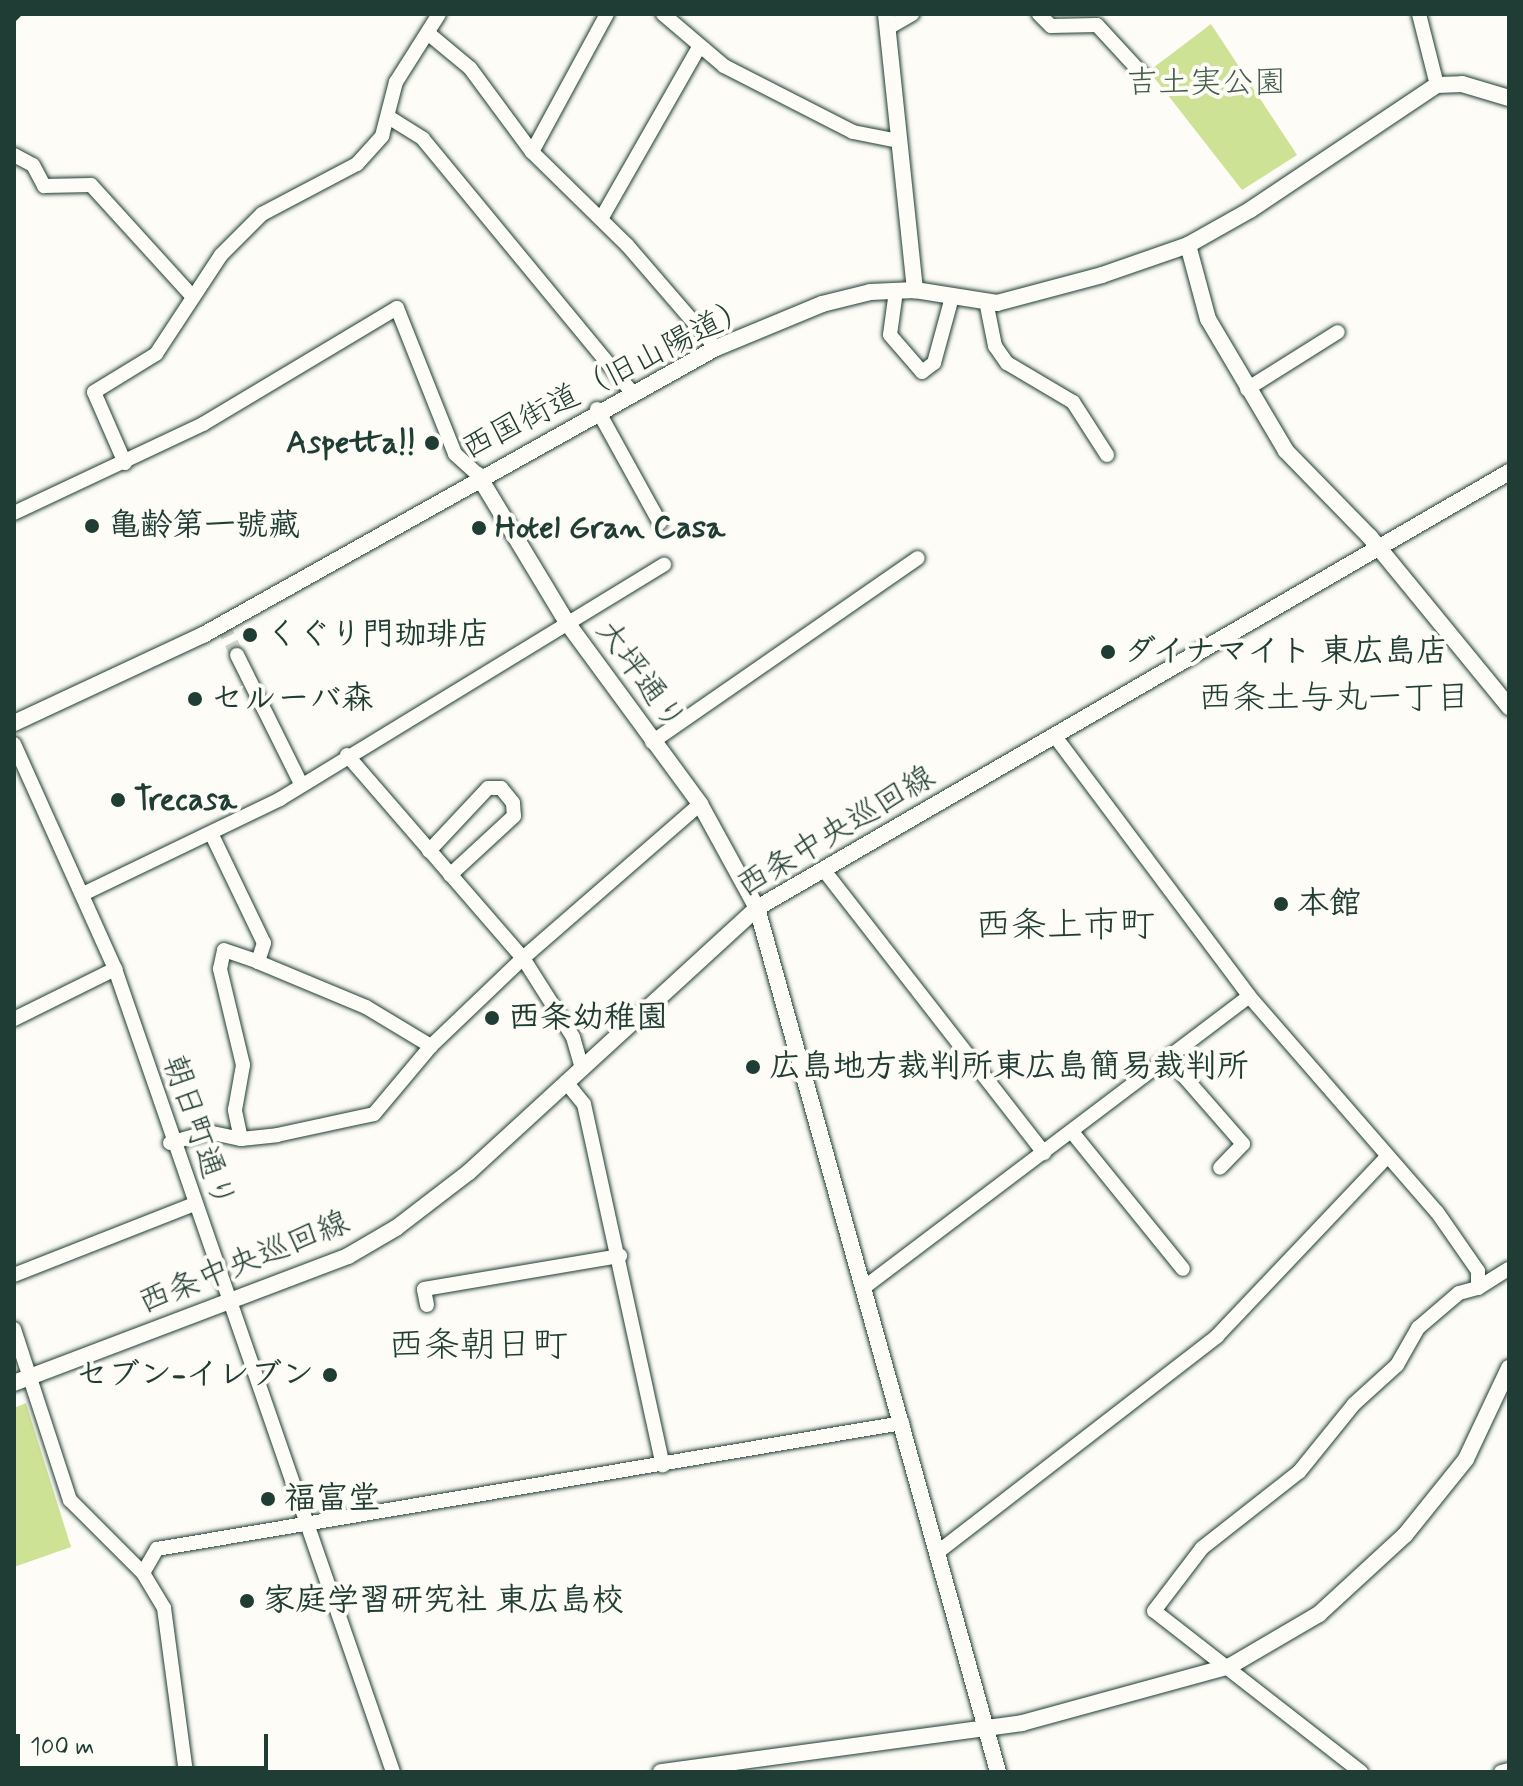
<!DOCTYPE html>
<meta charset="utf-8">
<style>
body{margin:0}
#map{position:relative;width:1523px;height:1786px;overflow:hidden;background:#fdfcf7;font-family:Mynerve,"Klee One",sans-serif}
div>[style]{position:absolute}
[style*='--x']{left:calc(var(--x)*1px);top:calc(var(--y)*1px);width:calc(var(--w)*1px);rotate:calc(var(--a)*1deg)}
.green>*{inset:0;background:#cee296}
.minor-tunnel>*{height:14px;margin-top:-7px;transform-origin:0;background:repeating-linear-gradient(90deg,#d1d6d0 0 14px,transparent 0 21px)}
.roads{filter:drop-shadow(0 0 2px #1f3d34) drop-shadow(0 0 2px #1f3d34)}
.minor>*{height:14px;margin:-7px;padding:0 7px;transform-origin:7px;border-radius:7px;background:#fdfcf7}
.tertiary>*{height:16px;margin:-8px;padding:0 8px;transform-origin:8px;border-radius:8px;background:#fdfcf7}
.rail>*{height:5px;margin-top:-2.5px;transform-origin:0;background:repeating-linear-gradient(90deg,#1f3d34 0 12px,transparent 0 18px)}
.dots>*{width:22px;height:22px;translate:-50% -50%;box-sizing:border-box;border:4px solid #fdfcf7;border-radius:50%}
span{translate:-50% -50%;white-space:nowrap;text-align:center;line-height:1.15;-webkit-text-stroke:8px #fdfcf7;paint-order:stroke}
.park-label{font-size:32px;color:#425e48}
.street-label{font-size:32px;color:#1f3d34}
.poi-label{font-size:32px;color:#1f3d34;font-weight:700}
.right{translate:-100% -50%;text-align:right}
.left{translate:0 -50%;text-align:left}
.neighbourhood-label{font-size:34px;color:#1f3d34}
.quarter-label{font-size:36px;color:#1f3d34}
.frame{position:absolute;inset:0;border:16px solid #1f3d34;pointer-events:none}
.scale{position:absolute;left:16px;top:1734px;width:252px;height:36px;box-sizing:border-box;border:4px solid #1f3d34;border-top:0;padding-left:10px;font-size:24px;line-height:28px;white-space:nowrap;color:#1f3d34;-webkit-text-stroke:6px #fdfcf7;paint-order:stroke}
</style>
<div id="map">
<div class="green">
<div style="clip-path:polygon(1211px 24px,1297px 155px,1242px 190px,1149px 71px)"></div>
<div style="clip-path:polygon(26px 1403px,71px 1547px,14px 1567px,14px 1408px)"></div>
</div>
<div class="minor-tunnel">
<div style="--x:222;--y:624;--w:34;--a:64"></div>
</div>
<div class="roads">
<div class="minor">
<div style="--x:663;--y:14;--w:80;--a:40.4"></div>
<div style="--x:724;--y:66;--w:145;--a:27.1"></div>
<div style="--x:853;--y:132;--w:47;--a:11.1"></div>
<div style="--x:1039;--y:14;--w:17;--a:45"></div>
<div style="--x:1051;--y:26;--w:46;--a:-1.2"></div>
<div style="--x:1097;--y:25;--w:68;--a:47.4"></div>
<div style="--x:1419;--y:14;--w:73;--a:75.8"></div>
<div style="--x:888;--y:28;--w:28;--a:-30"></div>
<div style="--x:429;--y:34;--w:53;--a:39.7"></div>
<div style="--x:470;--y:68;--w:104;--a:53.6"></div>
<div style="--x:532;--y:152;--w:133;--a:44.4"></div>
<div style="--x:627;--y:245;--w:136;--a:49.2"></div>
<div style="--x:390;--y:118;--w:39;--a:32"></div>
<div style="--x:423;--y:139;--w:327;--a:50.5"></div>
<div style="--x:532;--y:152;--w:157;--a:-61.5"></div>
<div style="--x:14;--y:155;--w:21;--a:28"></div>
<div style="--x:33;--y:165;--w:24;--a:62"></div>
<div style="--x:44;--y:186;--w:47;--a:-1.2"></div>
<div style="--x:91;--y:185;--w:151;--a:47.7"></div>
<div style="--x:601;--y:219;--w:198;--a:-60.3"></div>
<div style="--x:896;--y:291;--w:44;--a:97.8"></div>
<div style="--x:890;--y:335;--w:49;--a:49.1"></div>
<div style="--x:922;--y:372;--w:15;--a:-37"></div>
<div style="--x:934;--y:363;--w:68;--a:-74.7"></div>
<div style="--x:986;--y:301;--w:46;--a:78.7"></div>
<div style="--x:995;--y:346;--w:21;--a:55"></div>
<div style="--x:1007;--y:363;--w:77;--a:30.6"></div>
<div style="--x:1073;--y:402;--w:63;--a:57.3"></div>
<div style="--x:1247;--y:389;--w:107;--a:-32.1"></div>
<div style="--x:597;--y:409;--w:130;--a:61.1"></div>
<div style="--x:125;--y:463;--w:77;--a:-113.6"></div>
<div style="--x:94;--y:392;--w:73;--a:-31.5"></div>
<div style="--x:156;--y:354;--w:118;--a:-56.7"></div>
<div style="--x:221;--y:255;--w:58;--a:-45"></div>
<div style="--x:262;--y:214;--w:107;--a:-27.8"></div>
<div style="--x:357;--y:164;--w:38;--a:-48"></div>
<div style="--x:382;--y:136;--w:56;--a:-75.5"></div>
<div style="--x:396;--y:82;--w:80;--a:-57.7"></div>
<div style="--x:14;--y:513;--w:209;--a:-25.2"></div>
<div style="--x:203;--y:424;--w:226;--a:-30.9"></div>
<div style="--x:397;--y:308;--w:157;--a:68.3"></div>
<div style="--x:455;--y:454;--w:31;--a:42"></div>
<div style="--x:237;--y:655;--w:144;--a:63.6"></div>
<div style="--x:1054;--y:735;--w:326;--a:53.2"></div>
<div style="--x:1249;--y:996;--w:286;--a:49"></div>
<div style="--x:1437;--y:1212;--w:72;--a:55.2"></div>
<div style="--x:1478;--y:1271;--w:17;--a:90"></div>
<div style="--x:1478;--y:1288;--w:36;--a:-32"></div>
<div style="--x:652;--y:742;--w:323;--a:-34.7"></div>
<div style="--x:14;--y:744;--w:247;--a:65.8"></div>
<div style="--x:115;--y:969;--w:850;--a:70.9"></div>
<div style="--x:347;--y:755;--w:269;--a:49.1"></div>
<div style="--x:523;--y:958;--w:93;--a:57.7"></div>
<div style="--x:573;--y:1037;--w:32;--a:74"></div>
<div style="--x:211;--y:833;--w:122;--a:64.3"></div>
<div style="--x:264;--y:943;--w:20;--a:108"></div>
<div style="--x:258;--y:962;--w:117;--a:22.6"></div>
<div style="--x:366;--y:1007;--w:76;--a:31"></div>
<div style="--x:429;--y:851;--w:86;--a:-46.9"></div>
<div style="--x:488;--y:788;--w:13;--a:0"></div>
<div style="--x:501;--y:788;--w:19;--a:51"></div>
<div style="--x:513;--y:803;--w:13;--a:86"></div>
<div style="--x:514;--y:816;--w:87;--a:137.3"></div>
<div style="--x:823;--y:869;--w:360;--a:52.1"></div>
<div style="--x:83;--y:894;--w:219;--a:-25.7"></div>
<div style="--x:280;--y:799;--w:450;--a:-31.4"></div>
<div style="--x:14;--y:1019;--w:113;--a:-26.3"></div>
<div style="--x:1168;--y:1058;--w:114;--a:48.9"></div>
<div style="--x:1243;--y:1144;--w:33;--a:134"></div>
<div style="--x:566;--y:1082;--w:28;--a:51"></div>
<div style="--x:584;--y:1104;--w:370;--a:77.7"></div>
<div style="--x:1072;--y:1132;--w:176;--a:51"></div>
<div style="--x:241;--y:1139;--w:30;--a:-102"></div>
<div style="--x:235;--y:1110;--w:46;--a:-79.9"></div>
<div style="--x:243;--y:1065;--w:99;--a:-103.5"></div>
<div style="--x:220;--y:969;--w:19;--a:-78"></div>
<div style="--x:224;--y:950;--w:36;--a:19"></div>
<div style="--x:170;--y:1143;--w:40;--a:-16"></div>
<div style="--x:208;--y:1132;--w:34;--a:12"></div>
<div style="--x:241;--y:1139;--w:36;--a:-6"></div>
<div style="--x:277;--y:1135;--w:99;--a:-12.2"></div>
<div style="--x:374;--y:1114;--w:89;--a:-50"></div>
<div style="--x:431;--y:1046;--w:127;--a:-43.7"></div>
<div style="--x:523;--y:958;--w:235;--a:-41"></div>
<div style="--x:14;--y:1275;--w:191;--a:-21.5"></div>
<div style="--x:866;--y:1286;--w:480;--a:-37.1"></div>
<div style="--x:427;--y:1305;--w:16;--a:-101"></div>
<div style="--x:424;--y:1289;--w:199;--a:-9.6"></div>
<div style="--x:14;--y:1329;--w:180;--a:71.9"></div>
<div style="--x:70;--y:1500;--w:103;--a:45"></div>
<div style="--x:143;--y:1573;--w:41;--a:59"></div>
<div style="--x:164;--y:1608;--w:165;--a:82.4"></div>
<div style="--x:938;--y:1552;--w:353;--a:-37.7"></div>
<div style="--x:1217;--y:1336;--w:247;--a:-46.5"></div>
<div style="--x:143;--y:1573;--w:28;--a:-60"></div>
<div style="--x:157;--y:1549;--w:756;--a:-9.6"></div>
<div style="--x:1361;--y:1772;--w:262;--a:-142.1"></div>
<div style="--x:1154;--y:1611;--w:79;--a:-52.7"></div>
<div style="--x:1202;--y:1548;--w:123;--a:-38.1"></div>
<div style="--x:1299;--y:1472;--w:87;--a:-51"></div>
<div style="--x:1354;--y:1404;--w:58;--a:-42.2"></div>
<div style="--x:1397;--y:1365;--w:43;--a:-60.4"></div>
<div style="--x:1418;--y:1328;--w:54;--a:-40.5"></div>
<div style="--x:1459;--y:1293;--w:20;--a:-15"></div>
<div style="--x:1501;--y:1772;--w:8;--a:-14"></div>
</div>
<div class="tertiary">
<div style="--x:886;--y:14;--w:278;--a:84"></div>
<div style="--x:1188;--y:245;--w:77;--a:74.9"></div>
<div style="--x:1208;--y:319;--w:153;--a:59.4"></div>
<div style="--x:1286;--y:451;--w:120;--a:45.7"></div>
<div style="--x:1370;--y:537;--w:220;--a:50.7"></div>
<div style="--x:478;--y:475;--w:174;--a:58.9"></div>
<div style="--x:568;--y:624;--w:223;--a:53.7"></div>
<div style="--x:700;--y:804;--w:119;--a:61.3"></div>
<div style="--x:757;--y:908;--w:897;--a:74.41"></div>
<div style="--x:14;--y:723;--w:208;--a:-25"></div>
<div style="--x:203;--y:635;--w:588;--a:-29.23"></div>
<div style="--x:716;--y:348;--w:115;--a:-22.5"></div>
<div style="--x:822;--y:304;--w:49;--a:-14"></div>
<div style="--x:870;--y:292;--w:45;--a:-2.5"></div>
<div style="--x:915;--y:290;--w:83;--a:9"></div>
<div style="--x:997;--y:303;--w:109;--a:-14.9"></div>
<div style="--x:1102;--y:275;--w:91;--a:-19.2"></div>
<div style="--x:1188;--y:245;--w:71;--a:-29.4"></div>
<div style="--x:1250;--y:210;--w:225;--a:-33.8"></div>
<div style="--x:1437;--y:85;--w:25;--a:-2"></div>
<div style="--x:1462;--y:84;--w:49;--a:16.6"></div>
<div style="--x:14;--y:1383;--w:357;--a:-20.8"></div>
<div style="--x:348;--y:1256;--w:56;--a:-30.3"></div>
<div style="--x:396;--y:1228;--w:92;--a:-37.5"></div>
<div style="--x:469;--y:1172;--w:391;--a:-42.5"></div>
<div style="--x:757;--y:908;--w:869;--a:-30.1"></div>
<div style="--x:661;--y:1772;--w:364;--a:-7.7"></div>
<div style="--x:1022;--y:1723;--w:216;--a:-15.3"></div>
<div style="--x:1230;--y:1666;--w:103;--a:-30.3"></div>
<div style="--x:1319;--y:1614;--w:117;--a:-42.6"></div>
<div style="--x:1405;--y:1535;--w:97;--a:-51.2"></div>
<div style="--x:1466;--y:1459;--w:101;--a:-64.7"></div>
</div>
</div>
<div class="rail">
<div style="--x:14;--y:19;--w:7;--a:-45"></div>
</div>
<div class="dots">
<div style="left:432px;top:443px;background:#1f3d34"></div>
<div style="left:92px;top:526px;background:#1f3d34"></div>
<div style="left:479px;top:528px;background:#1f3d34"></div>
<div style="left:250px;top:635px;background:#1f3d34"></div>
<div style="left:1108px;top:652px;background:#1f3d34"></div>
<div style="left:195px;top:699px;background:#1f3d34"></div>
<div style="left:118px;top:800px;background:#1f3d34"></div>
<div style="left:1281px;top:904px;background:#1f3d34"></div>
<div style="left:492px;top:1018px;background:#1f3d34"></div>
<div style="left:753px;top:1067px;background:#1f3d34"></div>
<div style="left:330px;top:1375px;background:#1f3d34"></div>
<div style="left:268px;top:1499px;background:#1f3d34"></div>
<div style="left:247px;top:1601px;background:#1f3d34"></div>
</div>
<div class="park-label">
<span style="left:1206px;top:83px">吉土実公園</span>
</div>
<div class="street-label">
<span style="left:607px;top:379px;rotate:-27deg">西国街道（旧山陽道）</span>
<span style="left:640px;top:676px;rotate:54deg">大坪通り</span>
<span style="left:836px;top:832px;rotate:-31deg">西条中央巡回線</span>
<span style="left:198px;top:1132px;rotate:71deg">朝日町通り</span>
<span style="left:244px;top:1263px;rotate:-22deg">西条中央巡回線</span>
</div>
<div class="poi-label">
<span class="right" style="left:416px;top:443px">Aspetta!!</span>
<span class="left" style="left:108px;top:526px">亀齢第一號藏</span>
<span class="left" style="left:495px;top:528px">Hotel Gran Casa</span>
<span class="left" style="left:266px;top:635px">くぐり門珈琲店</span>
<span class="left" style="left:1124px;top:652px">ダイナマイト 東広島店</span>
<span class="left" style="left:211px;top:699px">セルーバ森</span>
<span class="left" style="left:134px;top:800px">Trecasa</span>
<span class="left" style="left:1297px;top:904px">本館</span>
<span class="left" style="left:508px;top:1018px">西条幼稚園</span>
<span class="left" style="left:769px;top:1067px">広島地方裁判所東広島簡易裁判所</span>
<span class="right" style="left:314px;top:1375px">セブン-イレブン</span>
<span class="left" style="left:284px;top:1499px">福富堂</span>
<span class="left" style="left:263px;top:1601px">家庭学習研究社 東広島校</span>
</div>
<div class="neighbourhood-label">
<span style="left:1334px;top:699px">西条土与丸一丁目</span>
</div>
<div class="quarter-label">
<span style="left:1065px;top:927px">西条上市町</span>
<span style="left:478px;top:1347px">西条朝日町</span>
</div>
<div class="frame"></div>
<div class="scale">100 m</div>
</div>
